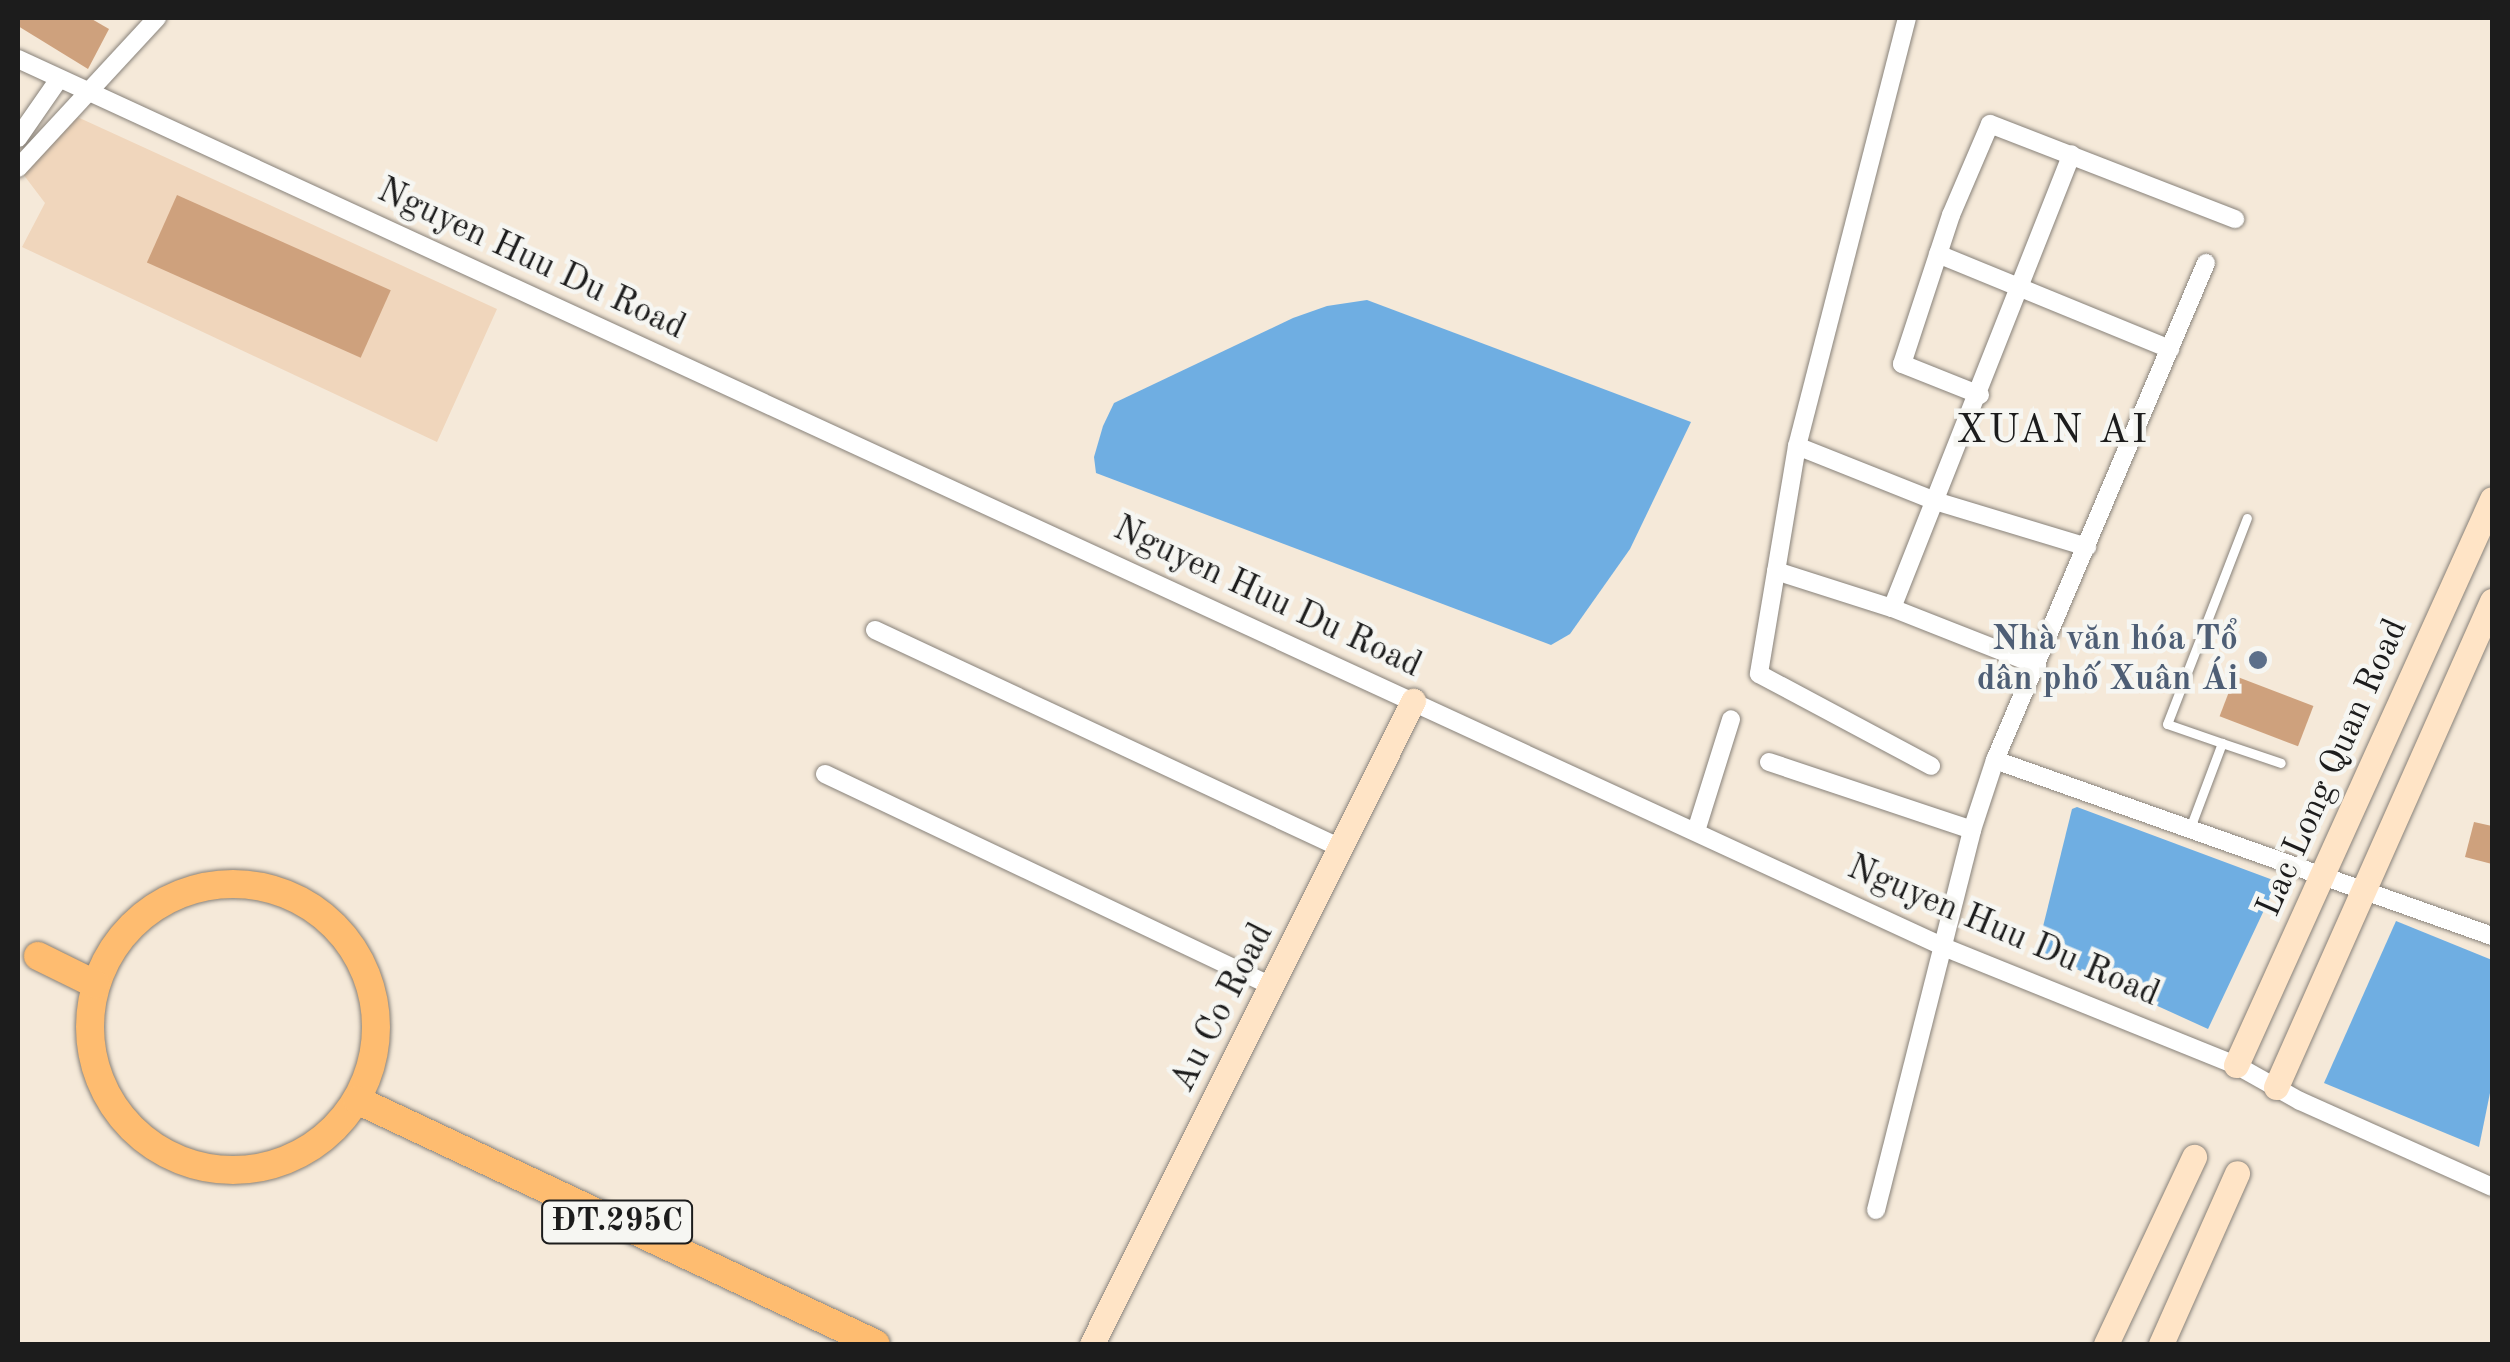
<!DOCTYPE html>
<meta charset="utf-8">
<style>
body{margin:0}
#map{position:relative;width:2510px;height:1362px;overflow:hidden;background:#f5e9d9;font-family:"Old Standard TT",serif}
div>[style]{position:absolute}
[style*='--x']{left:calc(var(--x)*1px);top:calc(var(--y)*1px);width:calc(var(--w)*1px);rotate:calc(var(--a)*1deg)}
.built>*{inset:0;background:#f0d6bc}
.water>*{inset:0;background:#6faee2}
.building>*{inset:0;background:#cea17d;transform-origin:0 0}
.roads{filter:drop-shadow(0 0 2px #88827a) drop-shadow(0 0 2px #88827a)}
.lane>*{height:9px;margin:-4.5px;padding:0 4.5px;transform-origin:4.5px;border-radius:4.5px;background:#fff}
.street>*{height:18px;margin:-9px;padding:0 9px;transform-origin:9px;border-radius:9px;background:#fff}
.secondary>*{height:25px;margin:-12.5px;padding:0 12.5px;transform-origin:12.5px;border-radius:12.5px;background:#ffe4c6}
.primary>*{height:28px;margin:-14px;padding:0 14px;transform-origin:14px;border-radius:14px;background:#febc70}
.primary>.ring{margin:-14px;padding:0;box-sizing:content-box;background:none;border:28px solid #febc70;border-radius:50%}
.dots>*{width:28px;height:28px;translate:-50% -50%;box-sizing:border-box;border:5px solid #f6f6f2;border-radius:50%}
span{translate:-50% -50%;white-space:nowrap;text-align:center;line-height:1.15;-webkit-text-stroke:9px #f6f6f2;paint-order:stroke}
.shield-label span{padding:2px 8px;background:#f6f6f2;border:2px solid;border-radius:8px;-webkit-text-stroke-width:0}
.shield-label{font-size:32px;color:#1c1c1c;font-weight:700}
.street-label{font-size:35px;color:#1c1c1c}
.service-label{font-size:35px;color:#4e5e75;font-weight:700}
.right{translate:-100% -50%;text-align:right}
.quarter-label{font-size:40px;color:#1c1c1c;letter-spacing:2.5px}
.frame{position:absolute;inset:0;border:20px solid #1c1c1c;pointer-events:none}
</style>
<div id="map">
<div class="built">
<div style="clip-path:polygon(73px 115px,497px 309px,437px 442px,22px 247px,45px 203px,23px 174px)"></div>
</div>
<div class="water">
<div style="clip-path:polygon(1367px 300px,1691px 422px,1630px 549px,1570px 634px,1551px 645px,1096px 473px,1094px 457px,1103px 426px,1114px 403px,1293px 318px,1327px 306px)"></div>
<div style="clip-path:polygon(2077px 807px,2273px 880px,2274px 889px,2208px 1029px,2037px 951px,2072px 809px)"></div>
<div style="clip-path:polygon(2396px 921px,2492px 960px,2492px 1083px,2479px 1147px,2324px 1083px)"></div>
</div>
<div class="building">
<div style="clip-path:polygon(18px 18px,90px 18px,109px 29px,88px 69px,18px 26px)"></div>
<div style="left:177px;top:195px;width:234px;height:74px;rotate:24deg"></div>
<div style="left:2235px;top:676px;width:84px;height:43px;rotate:21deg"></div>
<div style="clip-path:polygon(2474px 822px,2492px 826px,2492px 864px,2465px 857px)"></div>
</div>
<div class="roads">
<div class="lane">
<div style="--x:2222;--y:743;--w:62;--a:18.7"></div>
<div style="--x:2190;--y:828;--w:91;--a:-69.4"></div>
<div style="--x:2222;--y:743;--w:58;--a:-160.9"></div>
<div style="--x:2167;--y:724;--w:221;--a:-68.8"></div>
</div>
<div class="street">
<div style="--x:1907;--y:18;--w:442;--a:104.4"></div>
<div style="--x:1797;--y:446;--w:231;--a:99.5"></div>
<div style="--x:1759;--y:674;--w:195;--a:28.1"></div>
<div style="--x:18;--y:59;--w:2123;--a:24.75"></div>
<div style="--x:1946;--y:948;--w:313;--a:22"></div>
<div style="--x:2236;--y:1065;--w:73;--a:29.4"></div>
<div style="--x:2300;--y:1101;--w:210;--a:24.1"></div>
<div style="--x:18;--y:138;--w:72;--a:-55.2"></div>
<div style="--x:18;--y:168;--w:205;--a:-47.2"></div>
<div style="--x:1938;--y:254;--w:251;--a:22.3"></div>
<div style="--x:1980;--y:395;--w:84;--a:-158.3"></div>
<div style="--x:1902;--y:364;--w:157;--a:-71.8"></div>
<div style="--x:1951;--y:215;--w:99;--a:-66.8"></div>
<div style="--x:1990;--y:124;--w:263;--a:21.2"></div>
<div style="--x:1797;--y:446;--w:149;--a:21.7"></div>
<div style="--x:1935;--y:501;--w:159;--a:16.8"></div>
<div style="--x:1776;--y:571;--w:122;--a:17.7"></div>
<div style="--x:1892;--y:608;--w:156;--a:21.5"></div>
<div style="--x:1892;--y:608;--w:488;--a:-68.4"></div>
<div style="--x:875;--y:630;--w:517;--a:25.08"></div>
<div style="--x:1995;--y:760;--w:527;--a:19.5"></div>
<div style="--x:1769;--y:762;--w:214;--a:18.5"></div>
<div style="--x:825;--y:774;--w:497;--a:25.4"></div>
<div style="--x:1696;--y:831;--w:117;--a:-72.6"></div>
<div style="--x:1876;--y:1210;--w:392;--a:-75.8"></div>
<div style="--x:1972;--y:830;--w:74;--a:-71.8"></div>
<div style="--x:1995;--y:760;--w:540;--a:-67"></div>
</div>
<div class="secondary">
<div style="--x:2236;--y:1065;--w:621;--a:-65.66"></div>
<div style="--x:2276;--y:1087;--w:532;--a:-66.04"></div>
<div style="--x:1092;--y:1344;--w:719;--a:-63.47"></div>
<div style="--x:2106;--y:1344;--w:207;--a:-64.8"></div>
<div style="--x:2161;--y:1344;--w:187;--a:-66"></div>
</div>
<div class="primary">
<div class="ring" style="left:90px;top:884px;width:258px;height:258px"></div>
<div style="--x:38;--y:956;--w:64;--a:26.2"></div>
<div style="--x:357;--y:1100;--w:573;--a:25.18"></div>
</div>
</div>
<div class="dots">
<div style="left:2258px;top:660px;background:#5c6f8a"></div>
</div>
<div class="shield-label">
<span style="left:617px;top:1222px">ĐT.295C</span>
</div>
<div class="street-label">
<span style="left:531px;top:260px;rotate:25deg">Nguyen Huu Du Road</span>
<span style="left:1267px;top:598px;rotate:25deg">Nguyen Huu Du Road</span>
<span style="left:2333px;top:768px;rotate:-66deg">Lac Long Quan Road</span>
<span style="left:2003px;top:932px;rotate:23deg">Nguyen Huu Du Road</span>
<span style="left:1223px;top:1008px;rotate:-63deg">Au Co Road</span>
</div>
<div class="service-label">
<span class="right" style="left:2238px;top:660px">Nhà văn hóa Tổ<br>dân phố Xuân Ái</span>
</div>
<div class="quarter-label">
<span style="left:2053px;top:432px">XUAN AI</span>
</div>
<div class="frame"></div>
</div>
